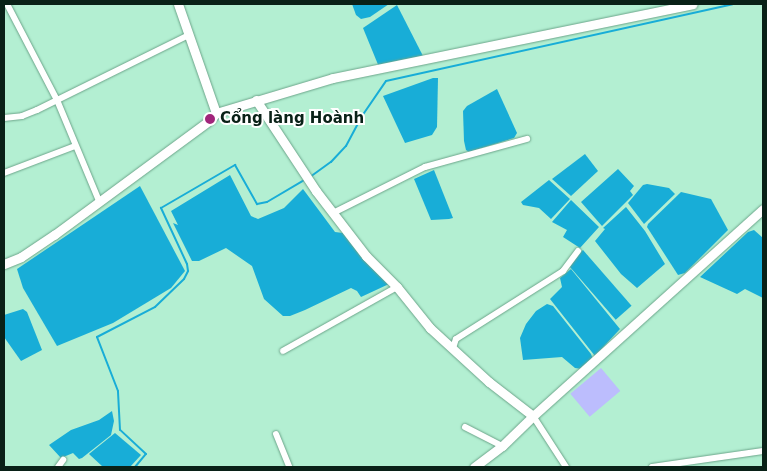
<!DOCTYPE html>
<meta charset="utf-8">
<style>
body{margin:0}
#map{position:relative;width:767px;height:471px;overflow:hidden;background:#b3efd2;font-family:"DejaVu Sans",sans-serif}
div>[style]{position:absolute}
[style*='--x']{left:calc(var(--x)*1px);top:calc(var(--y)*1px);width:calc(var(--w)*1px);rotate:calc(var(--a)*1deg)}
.green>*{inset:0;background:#bcbdfd;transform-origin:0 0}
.water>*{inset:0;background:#18add7;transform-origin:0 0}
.stream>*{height:2px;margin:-1px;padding:0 1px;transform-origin:1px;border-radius:1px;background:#18add7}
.roads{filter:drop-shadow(0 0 1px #6ca58a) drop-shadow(0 0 1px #6ca58a)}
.street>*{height:6px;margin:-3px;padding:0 3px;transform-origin:3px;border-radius:3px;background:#fff}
.secondary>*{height:9px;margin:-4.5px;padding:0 4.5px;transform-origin:4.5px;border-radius:4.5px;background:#fff}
.dots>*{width:14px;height:14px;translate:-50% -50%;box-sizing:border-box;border:2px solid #fff;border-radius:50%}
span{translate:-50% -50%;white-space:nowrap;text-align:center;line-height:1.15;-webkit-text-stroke:4px #fff;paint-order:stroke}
.poi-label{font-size:15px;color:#092117;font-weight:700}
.left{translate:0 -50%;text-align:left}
.frame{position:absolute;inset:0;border:5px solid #092117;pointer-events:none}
</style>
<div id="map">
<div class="green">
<div style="left:601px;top:368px;width:30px;height:40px;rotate:50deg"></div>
</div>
<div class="water">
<div style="clip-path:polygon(352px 4px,389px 4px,370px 17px,361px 19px,356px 15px)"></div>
<div style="clip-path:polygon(397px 5px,423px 56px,379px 67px,363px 28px)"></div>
<div style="clip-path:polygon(433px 78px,438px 78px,437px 127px,432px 135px,405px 143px,383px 96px)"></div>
<div style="clip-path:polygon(497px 89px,517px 133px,514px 138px,469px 152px,466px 150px,464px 141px,463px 111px,467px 106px)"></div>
<div style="clip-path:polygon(585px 154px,598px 171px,571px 196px,552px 179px)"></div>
<div style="clip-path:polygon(618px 169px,634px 186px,630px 191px,633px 195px,602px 226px,581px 202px)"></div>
<div style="clip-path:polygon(434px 170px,453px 218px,449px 219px,431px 220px,414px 179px)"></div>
<div style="clip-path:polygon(230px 175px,251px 216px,258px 219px,284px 208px,303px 189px,335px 232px,343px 233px,389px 284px,361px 297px,357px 291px,351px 288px,305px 310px,290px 316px,283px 316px,264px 299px,252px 266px,226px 248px,199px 261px,192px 261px,173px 223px,178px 225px,171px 211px)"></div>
<div style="clip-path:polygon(549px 180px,570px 199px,551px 219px,539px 208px,523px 205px,521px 202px)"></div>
<div style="clip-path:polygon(647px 184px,669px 188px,675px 194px,644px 224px,628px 203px,643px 185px)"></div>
<div style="clip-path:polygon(140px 186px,185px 271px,171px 288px,113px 323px,57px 346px,23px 288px,17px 269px)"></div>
<div style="clip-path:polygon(681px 192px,711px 199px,728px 230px,685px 273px,678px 275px,647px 227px,648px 224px)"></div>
<div style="clip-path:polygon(571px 200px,599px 227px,580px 248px,563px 237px,567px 230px,552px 222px)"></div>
<div style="clip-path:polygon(626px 207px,645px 231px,665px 264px,637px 288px,621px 274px,595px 241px,605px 229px,603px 228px)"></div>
<div style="clip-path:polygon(754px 230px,763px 238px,763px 298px,745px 289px,737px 294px,700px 277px,748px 232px)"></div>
<div style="left:583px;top:250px;width:74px;height:21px;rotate:49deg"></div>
<div style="clip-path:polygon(571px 269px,620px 329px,595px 356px,550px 299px,562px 287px,560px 278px)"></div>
<div style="clip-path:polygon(547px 304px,553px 306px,591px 354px,593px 359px,582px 369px,575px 368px,562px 357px,523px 360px,520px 338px,526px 324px,536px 311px)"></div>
<div style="clip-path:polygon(23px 309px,27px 312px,42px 350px,21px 361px,4px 337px,4px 315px)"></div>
<div style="clip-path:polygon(112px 411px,114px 421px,111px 435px,82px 458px,79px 459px,73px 453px,61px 458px,49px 445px,71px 430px,99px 420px)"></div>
<div style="clip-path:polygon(115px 433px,141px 455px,130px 467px,103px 467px,89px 454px)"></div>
</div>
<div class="stream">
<div style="--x:310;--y:177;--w:26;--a:-36"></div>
<div style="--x:331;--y:162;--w:22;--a:-47"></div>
<div style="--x:346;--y:146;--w:34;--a:-62"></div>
<div style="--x:362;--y:116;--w:42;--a:-55.6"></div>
<div style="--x:386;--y:81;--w:355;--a:-12.5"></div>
<div style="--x:135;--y:467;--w:17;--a:-50"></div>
<div style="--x:146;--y:454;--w:35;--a:-137"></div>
<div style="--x:120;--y:430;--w:39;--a:-93"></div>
<div style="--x:118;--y:391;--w:58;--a:-111.3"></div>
<div style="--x:97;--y:337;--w:65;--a:-27.3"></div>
<div style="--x:155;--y:307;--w:40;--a:-44"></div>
<div style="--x:184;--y:279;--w:9;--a:-63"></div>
<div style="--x:188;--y:271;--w:7;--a:-98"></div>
<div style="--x:187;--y:264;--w:62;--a:-114.9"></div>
<div style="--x:161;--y:208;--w:86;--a:-30.2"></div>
<div style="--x:235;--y:165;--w:45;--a:60.6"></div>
<div style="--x:257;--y:204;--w:10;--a:-11"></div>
<div style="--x:267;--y:202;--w:45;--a:-30.5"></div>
</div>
<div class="roads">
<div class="street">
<div style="--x:7;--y:4;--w:108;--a:62.5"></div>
<div style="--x:57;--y:100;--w:109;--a:67.4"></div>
<div style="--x:4;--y:118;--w:18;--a:-6"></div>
<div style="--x:22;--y:116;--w:16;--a:-22"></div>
<div style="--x:37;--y:110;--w:169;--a:-26.3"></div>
<div style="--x:4;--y:173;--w:76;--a:-20.8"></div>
<div style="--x:333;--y:213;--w:103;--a:-26.6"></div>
<div style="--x:425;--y:167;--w:106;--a:-15.4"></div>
<div style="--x:453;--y:348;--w:9;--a:-72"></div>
<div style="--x:456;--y:339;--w:127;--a:-32.4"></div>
<div style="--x:563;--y:271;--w:25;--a:-53"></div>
<div style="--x:283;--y:351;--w:131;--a:-29.3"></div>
<div style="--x:533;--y:416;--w:61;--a:57.1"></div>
<div style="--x:465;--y:427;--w:42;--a:27.2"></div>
<div style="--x:276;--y:434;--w:35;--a:68"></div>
<div style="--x:58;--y:467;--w:9;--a:-54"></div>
<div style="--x:652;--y:467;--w:112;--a:-8.2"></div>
</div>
<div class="secondary">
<div style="--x:178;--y:4;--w:115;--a:70.8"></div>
<div style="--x:256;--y:100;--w:109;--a:56.6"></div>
<div style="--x:316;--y:191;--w:82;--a:52.4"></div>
<div style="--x:366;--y:256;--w:44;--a:45"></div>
<div style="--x:397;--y:287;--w:53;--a:51.2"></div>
<div style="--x:430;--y:328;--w:80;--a:42.5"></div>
<div style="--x:489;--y:382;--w:56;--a:37.7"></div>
<div style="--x:533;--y:416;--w:43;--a:135.9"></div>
<div style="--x:502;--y:446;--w:35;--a:143"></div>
<div style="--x:211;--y:119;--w:8;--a:-50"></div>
<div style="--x:216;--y:113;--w:122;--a:-16.7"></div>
<div style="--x:333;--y:78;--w:367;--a:-11.6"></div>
<div style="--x:4;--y:264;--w:18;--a:-22"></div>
<div style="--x:21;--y:257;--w:40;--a:-34"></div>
<div style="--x:54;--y:235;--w:194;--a:-36.4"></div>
<div style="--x:533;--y:416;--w:309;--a:-42"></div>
</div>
</div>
<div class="dots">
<div style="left:210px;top:119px;background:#a1257b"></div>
</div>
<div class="poi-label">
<span class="left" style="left:220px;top:119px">Cổng làng Hoành</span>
</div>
<div class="frame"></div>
</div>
